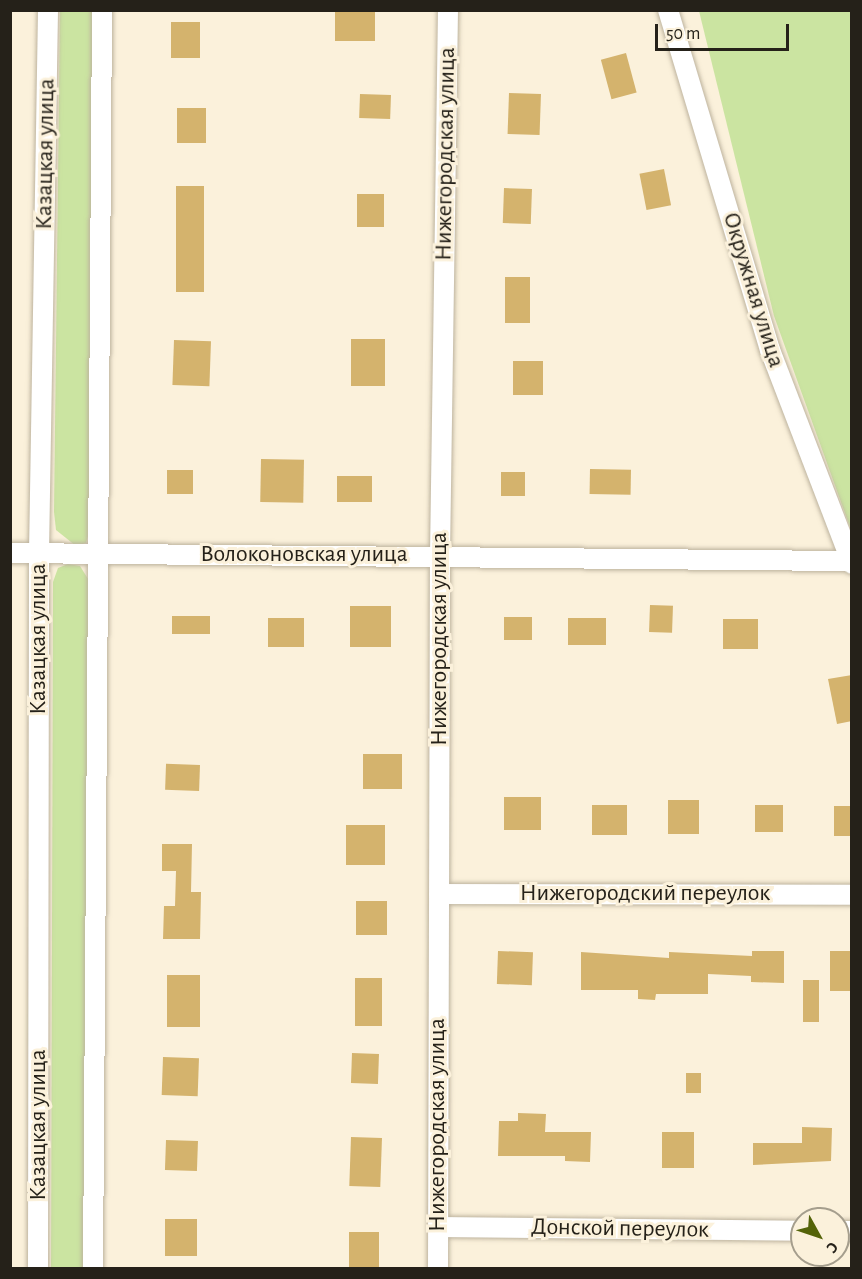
<!DOCTYPE html>
<meta charset="utf-8">
<style>
body{margin:0}
#map{position:relative;width:862px;height:1279px;overflow:hidden;background:#fbf1db;font-family:"Alegreya Sans",sans-serif}
div>[style]{position:absolute}
[style*='--x']{left:calc(var(--x)*1px);top:calc(var(--y)*1px);width:calc(var(--w)*1px);rotate:calc(var(--a)*1deg)}
.green>*{inset:0;background:#cbe4a1}
.building>*{inset:0;background:#d4b36d;transform-origin:0 0}
.roads{filter:drop-shadow(0 0 2px #bdb39e) drop-shadow(0 0 2px #bdb39e)}
.street>*{height:20px;margin:-10px;padding:0 10px;transform-origin:10px;border-radius:10px;background:#fff}
span{translate:-50% -50%;white-space:nowrap;text-align:center;line-height:1.15;-webkit-text-stroke:6px #fbf1db;paint-order:stroke}
.street-label{font-size:24px;color:#252119}
.frame{position:absolute;inset:0;border:12px solid #252119;pointer-events:none}
.north{position:absolute;left:790px;top:1207px;width:60px;height:60px;box-sizing:border-box;background:#fbf1db;border:2px solid #a59e8d;border-radius:50%;rotate:130deg;font-size:16px;font-weight:700;line-height:24px;text-align:center;color:#252119}
.north::after{content:'';display:block;margin:auto;width:21px;height:27px;background:#546308;clip-path:polygon(50% 0,100% 100%,50% 72%,0 100%)}
.scale{position:absolute;left:655px;top:24px;width:134px;height:27px;box-sizing:border-box;border:3px solid #252119;border-top:0;padding-left:8px;font-size:18px;line-height:21px;white-space:nowrap;color:#252119;-webkit-text-stroke:4px #fbf1db;paint-order:stroke}
</style>
<div id="map">
<div class="green">
<div style="clip-path:polygon(60px 11px,94px 11px,91px 526px,86px 543px,76px 546px,56px 530px,54px 512px)"></div>
<div style="clip-path:polygon(699px 11px,851px 11px,851px 530px,774px 316px)"></div>
<div style="clip-path:polygon(68px 564px,80px 566px,90px 582px,87px 1268px,51px 1268px,53px 582px,58px 568px)"></div>
</div>
<div class="building">
<div style="left:335px;top:10px;width:40px;height:31px"></div>
<div style="left:171px;top:22px;width:29px;height:36px"></div>
<div style="left:626px;top:53px;width:41px;height:26px;rotate:75deg"></div>
<div style="left:509px;top:93px;width:32px;height:41px;rotate:2deg"></div>
<div style="left:360px;top:94px;width:31px;height:24px;rotate:2deg"></div>
<div style="left:177px;top:108px;width:29px;height:35px"></div>
<div style="left:664px;top:169px;width:37px;height:25px;rotate:79deg"></div>
<div style="left:176px;top:186px;width:28px;height:106px"></div>
<div style="left:504px;top:188px;width:28px;height:35px;rotate:2deg"></div>
<div style="left:357px;top:194px;width:27px;height:33px"></div>
<div style="left:505px;top:277px;width:25px;height:46px"></div>
<div style="left:351px;top:339px;width:34px;height:47px"></div>
<div style="left:174px;top:340px;width:37px;height:45px;rotate:2deg"></div>
<div style="left:513px;top:361px;width:30px;height:34px"></div>
<div style="left:261px;top:459px;width:43px;height:43px;rotate:1deg"></div>
<div style="left:590px;top:469px;width:41px;height:25px;rotate:1deg"></div>
<div style="left:167px;top:470px;width:26px;height:24px"></div>
<div style="left:501px;top:472px;width:24px;height:24px"></div>
<div style="left:337px;top:476px;width:35px;height:26px"></div>
<div style="left:650px;top:605px;width:23px;height:27px;rotate:2deg"></div>
<div style="left:350px;top:606px;width:41px;height:41px"></div>
<div style="left:172px;top:616px;width:38px;height:18px"></div>
<div style="left:504px;top:617px;width:28px;height:23px"></div>
<div style="left:268px;top:618px;width:36px;height:29px"></div>
<div style="left:568px;top:618px;width:38px;height:27px"></div>
<div style="left:723px;top:619px;width:35px;height:30px"></div>
<div style="clip-path:polygon(852px 675px,852px 721px,837px 724px,828px 679px)"></div>
<div style="left:363px;top:754px;width:39px;height:35px"></div>
<div style="left:200px;top:765px;width:26px;height:34px;rotate:92deg"></div>
<div style="left:504px;top:797px;width:37px;height:33px"></div>
<div style="left:668px;top:800px;width:31px;height:34px"></div>
<div style="left:592px;top:805px;width:35px;height:30px"></div>
<div style="left:755px;top:805px;width:28px;height:27px"></div>
<div style="left:834px;top:806px;width:18px;height:30px"></div>
<div style="left:346px;top:825px;width:39px;height:40px"></div>
<div style="clip-path:polygon(162px 844px,192px 844px,191px 892px,201px 892px,200px 939px,163px 939px,164px 906px,175px 906px,176px 871px,162px 871px)"></div>
<div style="left:356px;top:901px;width:31px;height:34px"></div>
<div style="left:498px;top:951px;width:35px;height:33px;rotate:2deg"></div>
<div style="clip-path:polygon(752px 951px,784px 951px,784px 983px,751px 982px,751px 976px,708px 974px,708px 994px,656px 994px,655px 1000px,638px 999px,638px 990px,581px 990px,581px 952px,669px 958px,669px 952px,752px 956px)"></div>
<div style="left:830px;top:951px;width:22px;height:40px"></div>
<div style="left:167px;top:975px;width:33px;height:52px"></div>
<div style="left:355px;top:978px;width:27px;height:48px"></div>
<div style="left:803px;top:980px;width:16px;height:42px"></div>
<div style="left:352px;top:1053px;width:27px;height:30px;rotate:2deg"></div>
<div style="left:163px;top:1057px;width:36px;height:38px;rotate:2deg"></div>
<div style="left:686px;top:1073px;width:15px;height:20px"></div>
<div style="clip-path:polygon(518px 1113px,546px 1114px,545px 1132px,591px 1132px,590px 1162px,565px 1161px,565px 1156px,498px 1156px,499px 1121px,518px 1121px)"></div>
<div style="clip-path:polygon(802px 1127px,832px 1128px,831px 1161px,753px 1165px,753px 1143px,802px 1143px)"></div>
<div style="left:662px;top:1132px;width:32px;height:36px"></div>
<div style="left:351px;top:1137px;width:31px;height:49px;rotate:2deg"></div>
<div style="left:166px;top:1140px;width:32px;height:30px;rotate:2deg"></div>
<div style="left:165px;top:1219px;width:32px;height:37px"></div>
<div style="left:349px;top:1232px;width:30px;height:35px"></div>
</div>
<div class="roads">
<div class="street">
<div style="--x:668;--y:10;--w:355;--a:73.3"></div>
<div style="--x:770;--y:350;--w:229;--a:69"></div>
<div style="--x:10;--y:553;--w:839;--a:0.55"></div>
<div style="--x:439;--y:894;--w:413;--a:0.1"></div>
<div style="--x:438;--y:1227;--w:364;--a:0.6"></div>
<div style="--x:838;--y:1231;--w:14;--a:0"></div>
<div style="--x:38;--y:1268;--w:715;--a:-89.92"></div>
<div style="--x:39;--y:553;--w:543;--a:-89.05"></div>
<div style="--x:93;--y:1268;--w:1258;--a:-89.59"></div>
<div style="--x:438;--y:1268;--w:713;--a:-89.84"></div>
<div style="--x:440;--y:555;--w:545;--a:-89.16"></div>
</div>
</div>
<div class="street-label">
<span style="left:46px;top:154px;rotate:-89deg">Казацкая улица</span>
<span style="left:446px;top:154px;rotate:-89deg">Нижегородская улица</span>
<span style="left:753px;top:290px;rotate:73deg">Окружная улица</span>
<span style="left:304px;top:555px">Волоконовская улица</span>
<span style="left:39px;top:639px;rotate:-90deg">Казацкая улица</span>
<span style="left:440px;top:639px;rotate:-90deg">Нижегородская улица</span>
<span style="left:645px;top:894px">Нижегородский переулок</span>
<span style="left:39px;top:1125px;rotate:-90deg">Казацкая улица</span>
<span style="left:438px;top:1125px;rotate:-90deg">Нижегородская улица</span>
<span style="left:620px;top:1229px;rotate:1deg">Донской переулок</span>
</div>
<div class="frame"></div>
<div class="north">С</div>
<div class="scale">50 m</div>
</div>
